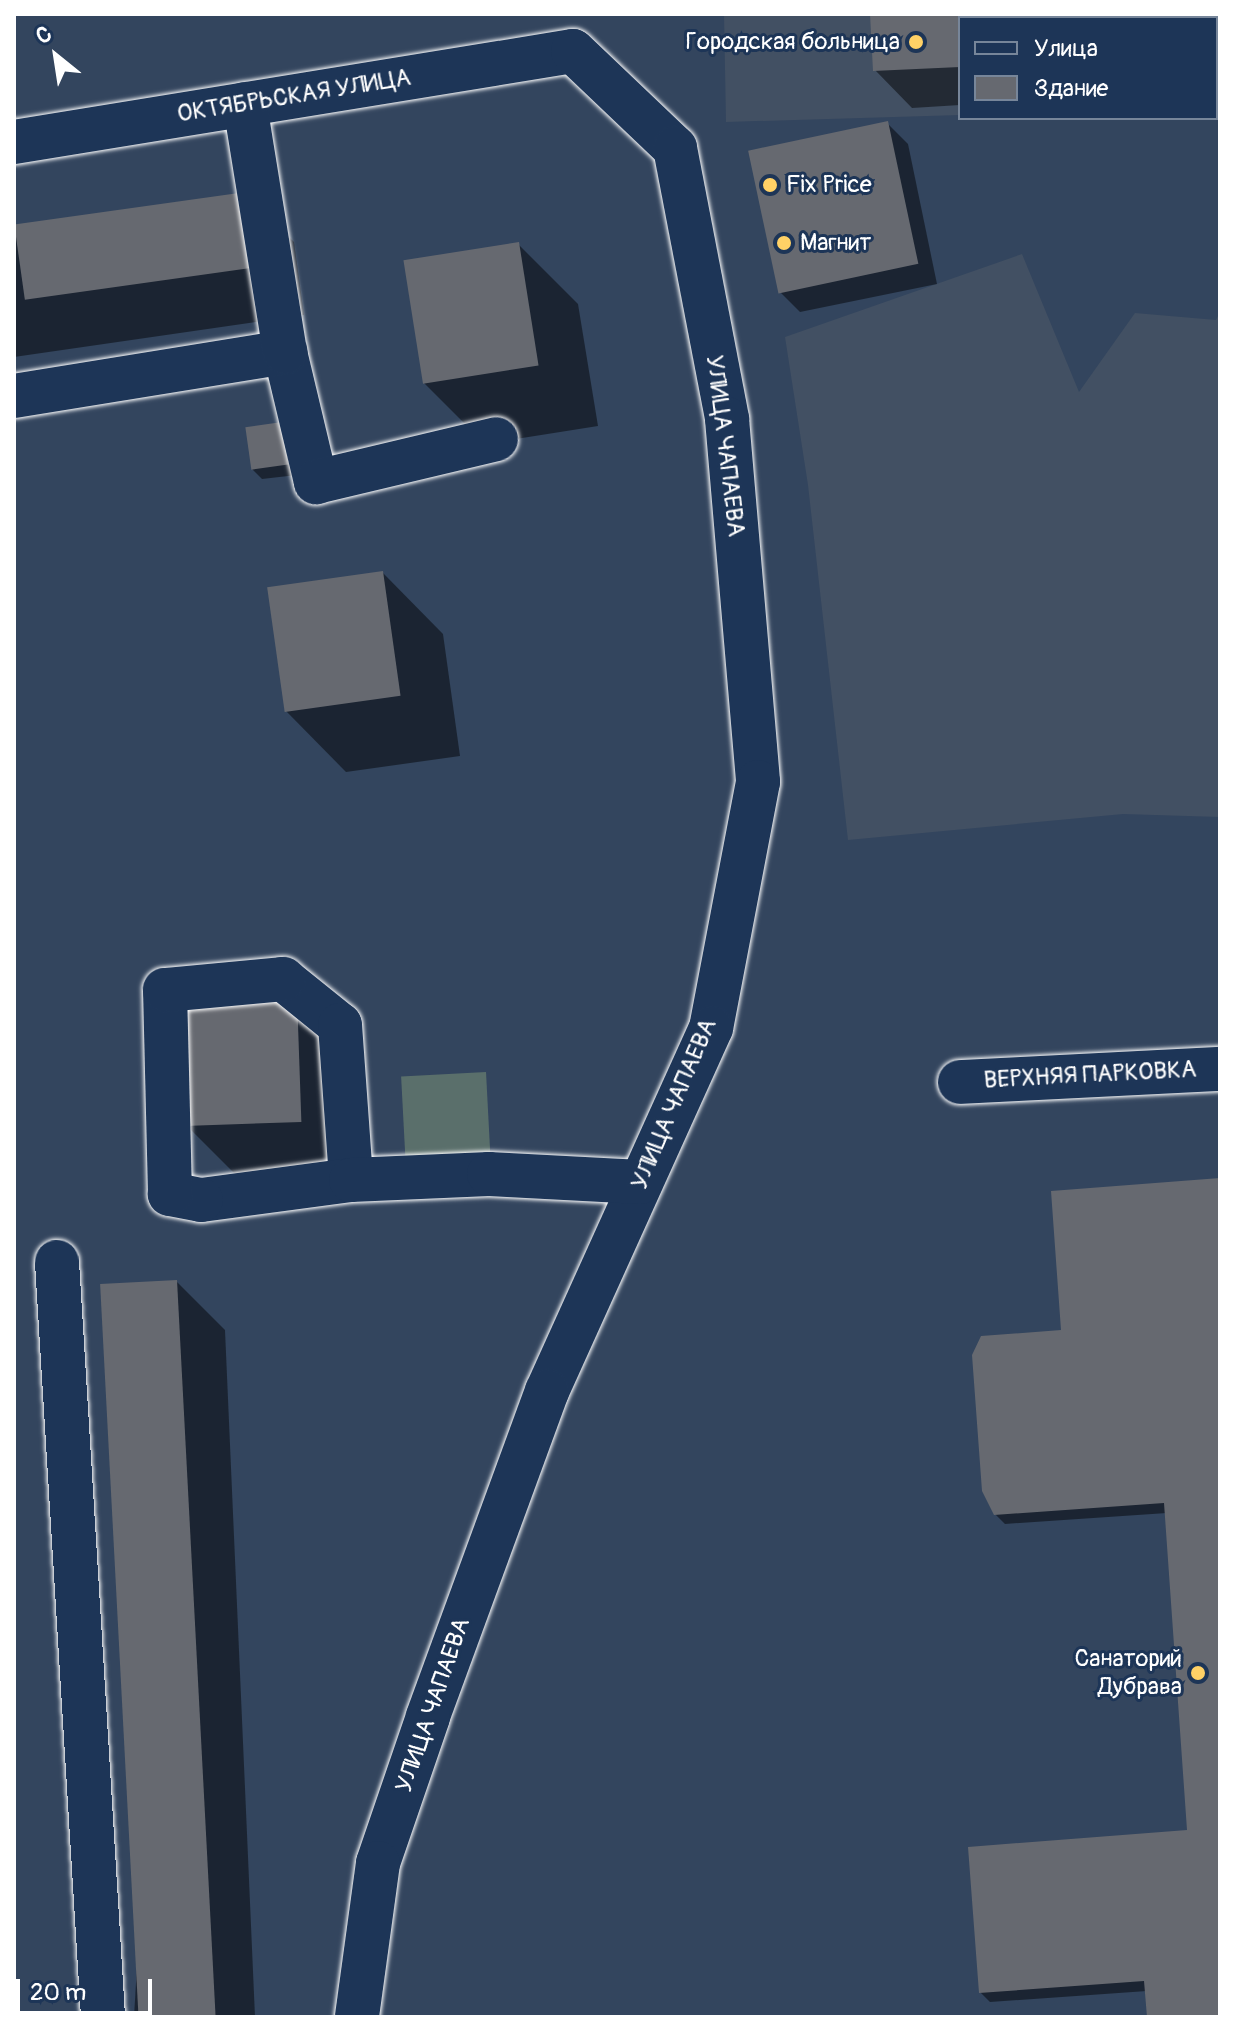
<!DOCTYPE html>
<meta charset="utf-8">
<style>
body{margin:0}
#map{position:relative;width:1234px;height:2031px;overflow:hidden;background:#33455e;font-family:Pangolin,sans-serif}
div>[style]{position:absolute}
[style*='--x']{left:calc(var(--x)*1px);top:calc(var(--y)*1px);width:calc(var(--w)*1px);rotate:calc(var(--a)*1deg)}
.built>*{inset:0;background:#425063}
.green>*{inset:0;background:#5a6f6b;transform-origin:0 0}
.shadow>*{inset:0;background:#0007}
.building>*{inset:0;background:#666970;transform-origin:0 0}
.roads{filter:drop-shadow(0 0 2px #fff) drop-shadow(0 0 2px #fff)}
.minor>*{height:44px;margin:-22px;padding:0 22px;transform-origin:22px;border-radius:22px;background:#1d3557}
.dots>*{width:22px;height:22px;translate:-50% -50%;box-sizing:border-box;border:4px solid #1d3557;border-radius:50%}
span{translate:-50% -50%;white-space:nowrap;text-align:center;line-height:1.15;-webkit-text-stroke:6px #1d3557;paint-order:stroke}
.poi-label{font-size:24px;color:#fff}
.right{translate:-100% -50%;text-align:right}
.left{translate:0 -50%;text-align:left}
.street-label{font-size:24px;color:#fff}
.frame{position:absolute;inset:0;border:16px solid #fff;pointer-events:none}
.legend{position:absolute;left:958px;top:16px;width:260px;height:104px;box-sizing:border-box;background:#1d3557;border:2px solid #77869a;margin:0;padding:10px 14px;list-style:none;font-size:24px;color:#fff}
.legend li{display:flex;align-items:center;gap:16px;height:40px}
.legend b{width:40px;border:2px solid #77869a}
.north{position:absolute;left:16px;top:16px;width:80px;height:80px;-webkit-text-stroke:6px #1d3557;paint-order:stroke;rotate:330deg;font-size:22px;font-weight:700;line-height:32px;text-align:center;color:#fff}
.north::after{content:'';display:block;margin:auto;width:28px;height:36px;background:#fff;clip-path:polygon(50% 0,100% 100%,50% 72%,0 100%)}
.scale{position:absolute;left:16px;top:1979px;width:136px;height:36px;box-sizing:border-box;border:4px solid #fff;border-top:0;padding-left:10px;font-size:24px;line-height:28px;white-space:nowrap;color:#fff;-webkit-text-stroke:6px #1d3557;paint-order:stroke}
</style>
<div id="map">
<div class="built">
<div style="clip-path:polygon(724px 14px,1220px 14px,1220px 99px,1216px 99px,1216px 18px,960px 18px,960px 115px,726px 122px)"></div>
<div style="clip-path:polygon(1022px 254px,1079px 392px,1135px 313px,1216px 320px,1220px 312px,1220px 817px,1123px 814px,848px 840px,808px 485px,785px 337px)"></div>
</div>
<div class="green">
<div style="left:486px;top:1072px;width:85px;height:85px;rotate:87deg"></div>
</div>
<div class="shadow">
<div style="clip-path:polygon(872px 14px,1220px 14px,1220px 41px,1216px 41px,1216px 18px,960px 18px,960px 105px,912px 108px,875px 70px)"></div>
<div style="clip-path:polygon(888px 124px,908px 144px,937px 284px,800px 312px,780px 292px)"></div>
<div style="clip-path:polygon(245px 194px,294px 242px,304px 315px,14px 357px,14px 227px)"></div>
<div style="clip-path:polygon(518px 244px,578px 304px,598px 426px,485px 444px,424px 383px)"></div>
<div style="clip-path:polygon(282px 424px,297px 475px,262px 479px,252px 469px)"></div>
<div style="clip-path:polygon(383px 573px,443px 634px,460px 756px,346px 772px,286px 711px)"></div>
<div style="clip-path:polygon(296px 998px,357px 1059px,362px 1181px,247px 1186px,186px 1125px)"></div>
<div style="clip-path:polygon(1220px 1180px,1220px 2017px,1149px 2017px,1147px 1991px,990px 2002px,980px 1992px,1189px 1832px,1167px 1513px,1005px 1524px,995px 1514px,1064px 1332px)"></div>
<div style="clip-path:polygon(177px 1282px,225px 1330px,255px 2017px,134px 2017px)"></div>
</div>
<div class="building">
<div style="clip-path:polygon(870px 14px,996px 14px,996px 18px,960px 18px,960px 67px,873px 71px)"></div>
<div style="left:888px;top:121px;width:146px;height:143px;rotate:78deg"></div>
<div style="left:246px;top:192px;width:76px;height:234px;rotate:82deg"></div>
<div style="left:519px;top:242px;width:125px;height:117px;rotate:81deg"></div>
<div style="left:282px;top:422px;width:43px;height:37px;rotate:82deg"></div>
<div style="left:383px;top:571px;width:126px;height:117px;rotate:82deg"></div>
<div style="left:297px;top:996px;width:126px;height:117px;rotate:88deg"></div>
<div style="clip-path:polygon(1220px 1178px,1220px 2017px,1147px 2017px,1144px 1981px,979px 1993px,968px 1847px,1187px 1830px,1164px 1503px,994px 1515px,982px 1491px,972px 1355px,981px 1336px,1061px 1330px,1051px 1191px)"></div>
<div style="left:177px;top:1280px;width:738px;height:77px;rotate:87deg"></div>
</div>
<div class="roads">
<div class="minor">
<div style="--x:14;--y:142;--w:566;--a:-9.25"></div>
<div style="--x:573;--y:51;--w:141;--a:43.6"></div>
<div style="--x:675;--y:148;--w:276;--a:79.1"></div>
<div style="--x:727;--y:419;--w:364;--a:85.1"></div>
<div style="--x:758;--y:782;--w:250;--a:100.8"></div>
<div style="--x:711;--y:1028;--w:398;--a:114.3"></div>
<div style="--x:547;--y:1391;--w:347;--a:110.1"></div>
<div style="--x:428;--y:1717;--w:154;--a:108.9"></div>
<div style="--x:378;--y:1863;--w:155;--a:97.8"></div>
<div style="--x:285;--y:352;--w:134;--a:76.6"></div>
<div style="--x:316;--y:482;--w:185;--a:-13.4"></div>
<div style="--x:14;--y:396;--w:275;--a:-9.2"></div>
<div style="--x:285;--y:352;--w:251;--a:-99.2"></div>
<div style="--x:283;--y:979;--w:73;--a:38.9"></div>
<div style="--x:340;--y:1025;--w:155;--a:85.9"></div>
<div style="--x:351;--y:1180;--w:151;--a:172.4"></div>
<div style="--x:201;--y:1200;--w:32;--a:-169"></div>
<div style="--x:170;--y:1194;--w:204;--a:-91.4"></div>
<div style="--x:165;--y:990;--w:119;--a:-5.3"></div>
<div style="--x:960;--y:1082;--w:260;--a:-2.9"></div>
<div style="--x:351;--y:1180;--w:138;--a:-2.5"></div>
<div style="--x:489;--y:1174;--w:152;--a:3"></div>
<div style="--x:57;--y:1262;--w:756;--a:86.51"></div>
</div>
</div>
<div class="dots">
<div style="left:916px;top:42px;background:#ffd166"></div>
<div style="left:770px;top:185px;background:#ffd166"></div>
<div style="left:784px;top:243px;background:#ffd166"></div>
<div style="left:1198px;top:1673px;background:#ffd166"></div>
</div>
<div class="poi-label">
<span class="right" style="left:900px;top:42px">Городская больница</span>
<span class="left" style="left:786px;top:185px">Fix Price</span>
<span class="left" style="left:800px;top:243px">Магнит</span>
<span class="right" style="left:1182px;top:1673px">Санаторий<br>Дубрава</span>
</div>
<div class="street-label">
<span style="left:294px;top:96px;rotate:-9deg">ОКТЯБРЬСКАЯ УЛИЦА</span>
<span style="left:725px;top:446px;rotate:83deg">УЛИЦА ЧАПАЕВА</span>
<span style="left:1090px;top:1075px;rotate:-3deg">ВЕРХНЯЯ ПАРКОВКА</span>
<span style="left:674px;top:1104px;rotate:-67deg">УЛИЦА ЧАПАЕВА</span>
<span style="left:433px;top:1705px;rotate:-71deg">УЛИЦА ЧАПАЕВА</span>
</div>
<div class="frame"></div>
<ul class="legend">
<li><b style="height:10px;background:#1d3557"></b>Улица</li>
<li><b style="height:22px;background:#666970"></b>Здание</li>
</ul>
<div class="north">С</div>
<div class="scale">20 m</div>
</div>
